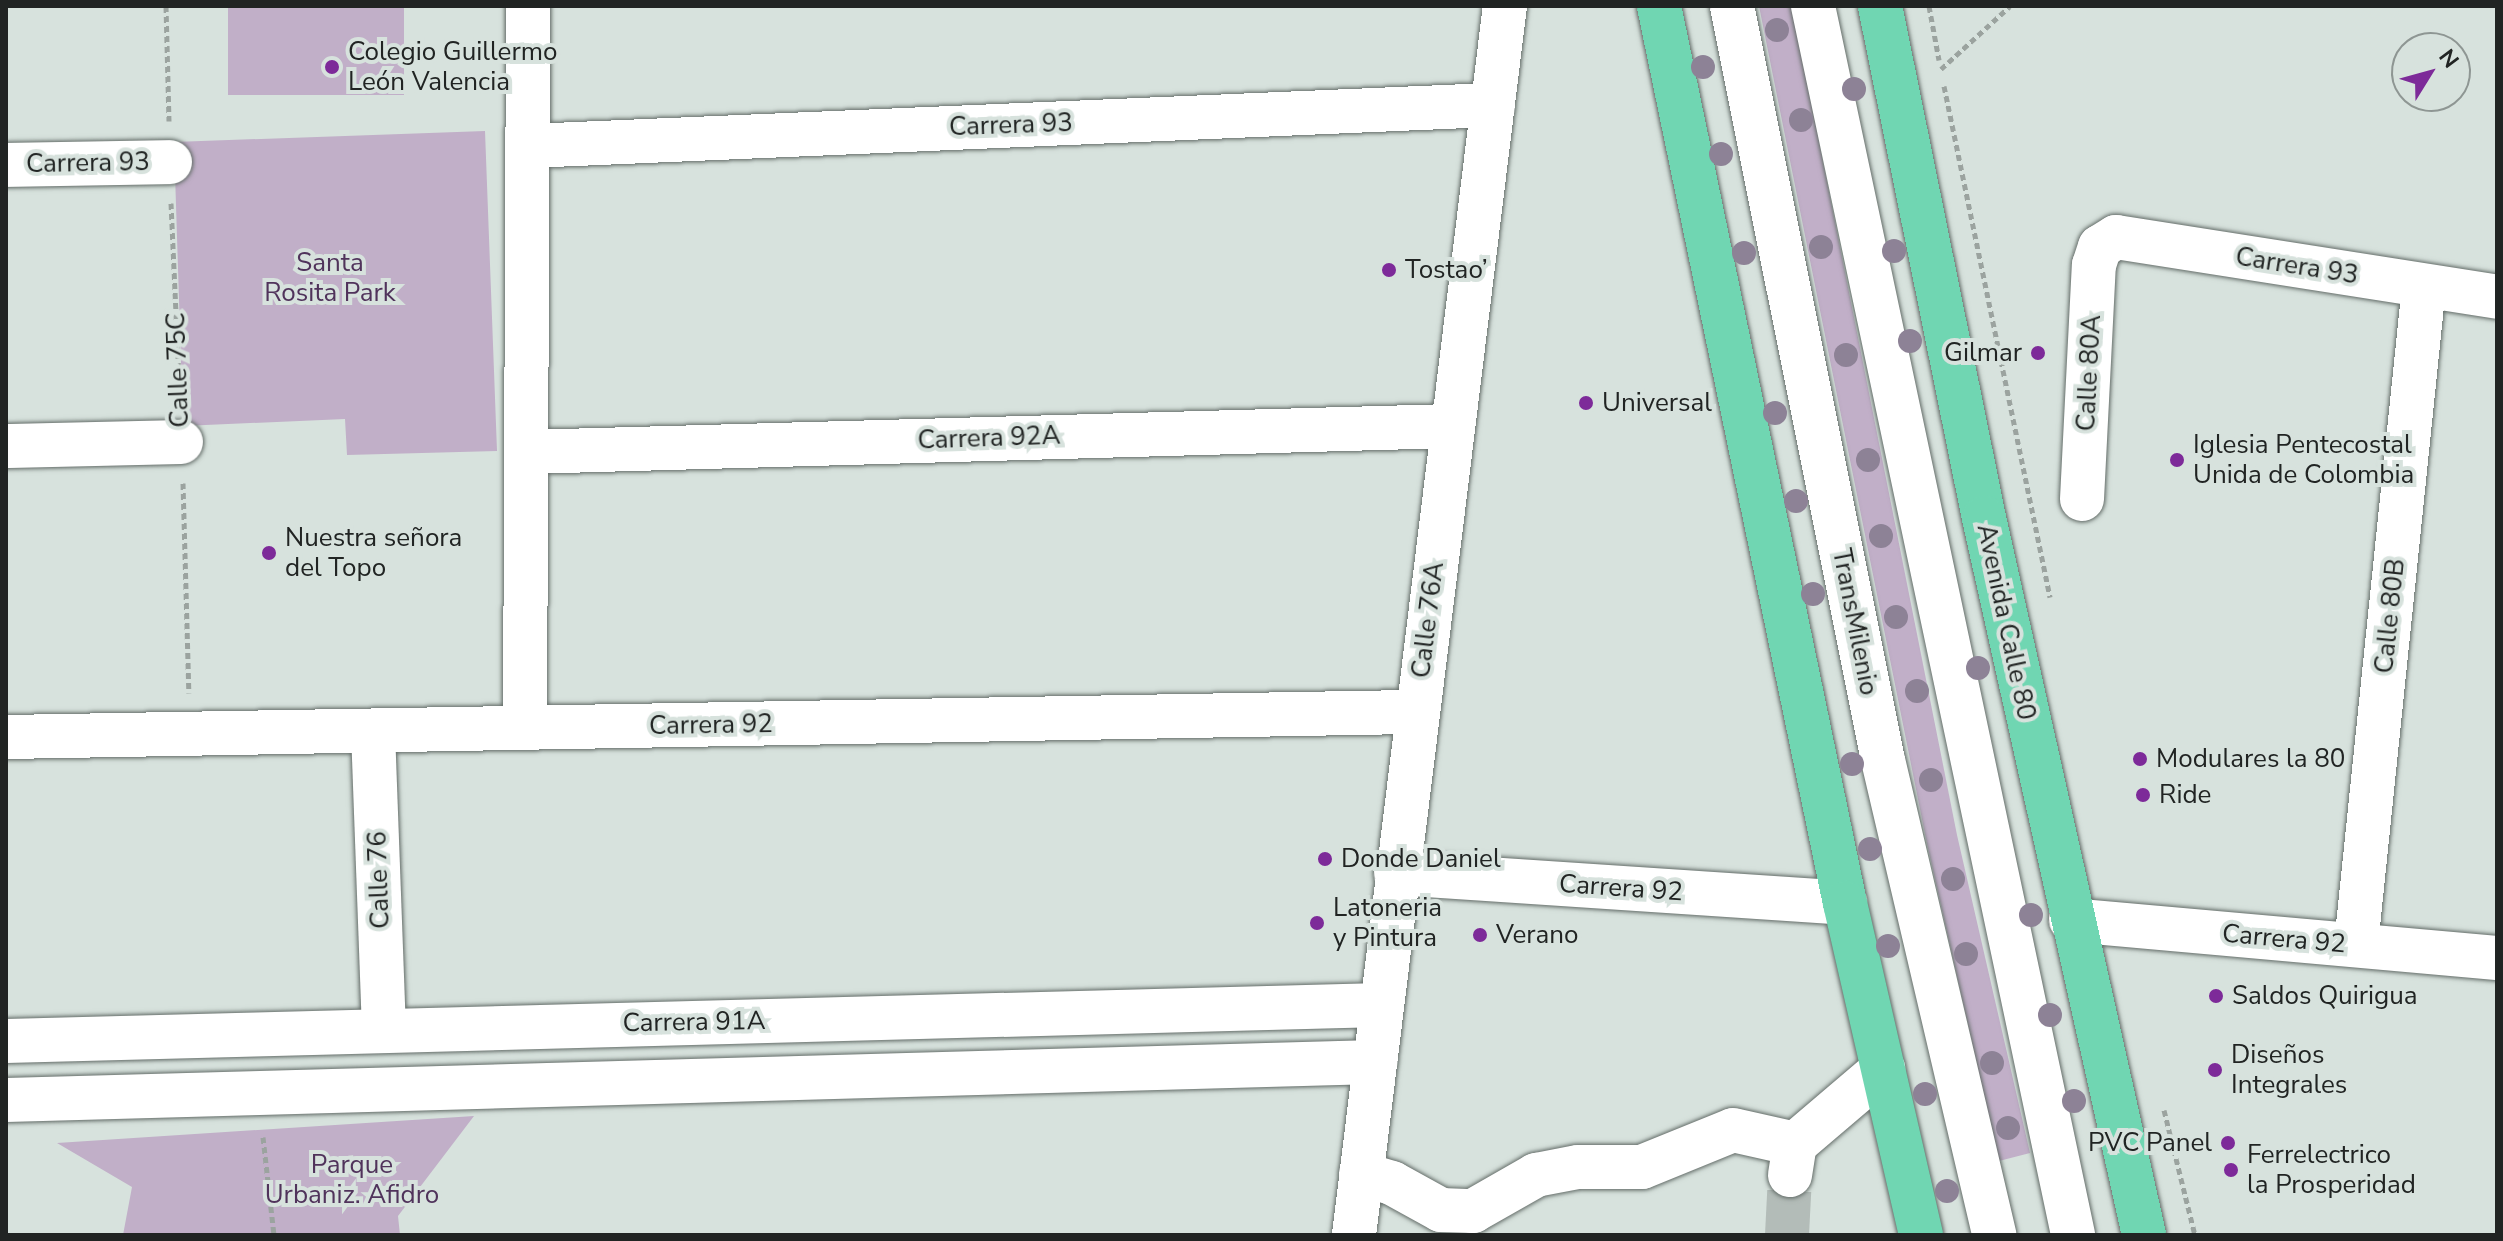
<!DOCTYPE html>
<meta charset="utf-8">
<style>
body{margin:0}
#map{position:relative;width:2503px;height:1241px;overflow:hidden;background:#d7e2dd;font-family:"Nunito Sans",sans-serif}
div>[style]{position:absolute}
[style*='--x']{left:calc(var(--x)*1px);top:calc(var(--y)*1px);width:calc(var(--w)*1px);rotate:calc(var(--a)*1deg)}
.green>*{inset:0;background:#c1afc8;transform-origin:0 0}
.minor-tunnel>*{height:44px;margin-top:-22px;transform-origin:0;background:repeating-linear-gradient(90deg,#b3bcb8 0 44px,transparent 0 66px)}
.path>*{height:5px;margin-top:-2.5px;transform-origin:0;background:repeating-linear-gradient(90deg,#9ba39f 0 6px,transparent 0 10px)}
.roads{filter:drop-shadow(0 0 2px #646d69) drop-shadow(0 0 2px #646d69)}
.minor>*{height:44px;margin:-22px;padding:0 22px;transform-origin:22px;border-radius:22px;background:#fff}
.highway>*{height:44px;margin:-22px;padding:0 22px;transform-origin:22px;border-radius:22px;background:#70d6b2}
.trees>*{width:24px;height:24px;margin:-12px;border-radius:50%;background:#8d8296}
.dots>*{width:22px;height:22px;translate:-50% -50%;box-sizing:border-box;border:4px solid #d7e2dd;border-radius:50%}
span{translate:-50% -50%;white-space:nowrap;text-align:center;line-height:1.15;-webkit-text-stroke:8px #d7e2dd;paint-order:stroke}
.poi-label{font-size:26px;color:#212423}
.left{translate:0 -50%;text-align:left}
.right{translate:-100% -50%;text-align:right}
.street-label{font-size:26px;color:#212423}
.park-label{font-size:26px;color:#50335b}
.frame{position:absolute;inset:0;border:8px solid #212423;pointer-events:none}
.north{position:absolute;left:2391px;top:32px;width:80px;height:80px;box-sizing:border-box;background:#d7e2dd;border:2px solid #8e9693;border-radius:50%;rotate:53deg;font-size:22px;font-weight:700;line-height:32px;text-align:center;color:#212423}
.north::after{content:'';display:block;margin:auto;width:28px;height:36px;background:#7d2a99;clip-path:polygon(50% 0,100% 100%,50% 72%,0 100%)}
</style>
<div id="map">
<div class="green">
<div style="left:228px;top:6px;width:176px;height:89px"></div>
<div style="clip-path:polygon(1759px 6px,1792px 6px,1957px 835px,2030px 1153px,1999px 1161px,1927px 844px)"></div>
<div style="clip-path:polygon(485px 131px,497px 451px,347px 455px,345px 419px,183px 426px,174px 142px)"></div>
<div style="clip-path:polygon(474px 1116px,398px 1216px,400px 1235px,123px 1235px,132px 1187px,57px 1143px)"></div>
</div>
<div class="minor-tunnel">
<div style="--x:1787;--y:1235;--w:60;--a:-87.1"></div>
</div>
<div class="path">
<div style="--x:166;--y:6;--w:115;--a:88.5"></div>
<div style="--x:1929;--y:6;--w:55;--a:79.5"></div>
<div style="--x:1941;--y:69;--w:93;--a:-42.4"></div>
<div style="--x:1944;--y:86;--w:522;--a:78.28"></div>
<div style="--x:171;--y:203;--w:198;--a:87.4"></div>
<div style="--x:183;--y:483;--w:210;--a:88.4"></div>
<div style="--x:2164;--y:1110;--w:129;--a:76.1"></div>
<div style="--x:263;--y:1137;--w:99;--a:83.6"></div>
</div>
<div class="roads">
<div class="minor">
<div style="--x:1732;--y:6;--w:769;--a:78.68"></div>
<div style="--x:1883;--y:760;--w:488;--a:76.8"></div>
<div style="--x:1813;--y:6;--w:1256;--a:78.05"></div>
<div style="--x:529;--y:146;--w:965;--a:-2.44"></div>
<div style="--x:6;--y:165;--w:164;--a:-1"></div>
<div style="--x:6;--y:446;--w:175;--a:-1.3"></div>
<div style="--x:526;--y:452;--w:927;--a:-1.61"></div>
<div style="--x:2082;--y:499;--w:234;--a:-87.1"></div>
<div style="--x:2094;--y:265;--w:19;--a:-72"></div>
<div style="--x:2100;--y:247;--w:19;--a:-32"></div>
<div style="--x:2116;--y:237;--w:386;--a:8.9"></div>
<div style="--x:525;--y:728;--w:722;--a:-89.76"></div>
<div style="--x:373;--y:731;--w:299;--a:87.9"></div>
<div style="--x:6;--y:737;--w:1410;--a:-1.02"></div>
<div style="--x:1396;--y:873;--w:450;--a:3.8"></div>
<div style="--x:2071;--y:920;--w:428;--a:5.1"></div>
<div style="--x:2356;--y:945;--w:662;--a:-84.11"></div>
<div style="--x:6;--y:1041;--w:1376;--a:-1.5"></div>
<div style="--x:6;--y:1100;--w:1370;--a:-1.59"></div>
<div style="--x:1361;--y:1174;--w:32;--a:16"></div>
<div style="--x:1392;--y:1183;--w:56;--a:28.9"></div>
<div style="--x:1441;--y:1210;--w:32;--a:2"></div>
<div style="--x:1473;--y:1211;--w:73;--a:-29.7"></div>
<div style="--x:1536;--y:1175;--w:43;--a:-10.8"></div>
<div style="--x:1578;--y:1167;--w:64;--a:0"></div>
<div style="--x:1642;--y:1167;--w:98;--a:-22.1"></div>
<div style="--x:1733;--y:1130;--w:64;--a:12.7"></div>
<div style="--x:1790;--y:1175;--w:31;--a:-81"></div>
<div style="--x:1795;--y:1144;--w:116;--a:-40.4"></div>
<div style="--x:1354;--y:1235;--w:1238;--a:-83"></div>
</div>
<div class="highway">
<div style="--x:1659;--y:6;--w:916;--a:78.29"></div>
<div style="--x:1845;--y:903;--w:341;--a:77.1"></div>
<div style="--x:1880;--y:6;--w:522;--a:78.52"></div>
<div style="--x:1984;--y:518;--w:735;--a:77.42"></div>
</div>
</div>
<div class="trees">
<div style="left:1777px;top:30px"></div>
<div style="left:1703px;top:67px"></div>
<div style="left:1854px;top:89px"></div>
<div style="left:1801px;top:120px"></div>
<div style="left:1721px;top:154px"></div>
<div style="left:1821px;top:247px"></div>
<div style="left:1894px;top:251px"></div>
<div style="left:1744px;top:253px"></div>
<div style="left:1910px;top:341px"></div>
<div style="left:1846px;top:355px"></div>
<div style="left:1775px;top:413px"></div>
<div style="left:1868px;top:460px"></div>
<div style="left:1796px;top:501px"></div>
<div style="left:1881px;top:536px"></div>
<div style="left:1813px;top:594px"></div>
<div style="left:1896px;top:617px"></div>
<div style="left:1978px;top:668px"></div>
<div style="left:1917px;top:691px"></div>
<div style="left:1852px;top:764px"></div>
<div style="left:1931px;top:780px"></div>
<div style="left:1870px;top:849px"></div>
<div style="left:1953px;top:879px"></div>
<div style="left:2031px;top:915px"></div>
<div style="left:1888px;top:946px"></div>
<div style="left:1966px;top:954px"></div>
<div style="left:2050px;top:1015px"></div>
<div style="left:1992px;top:1063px"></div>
<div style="left:1925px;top:1094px"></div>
<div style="left:2074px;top:1101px"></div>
<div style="left:2008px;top:1128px"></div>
<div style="left:1947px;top:1191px"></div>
</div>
<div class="dots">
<div style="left:332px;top:67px;background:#7d2a99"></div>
<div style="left:1389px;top:270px;background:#7d2a99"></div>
<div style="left:2038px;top:353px;background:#7d2a99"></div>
<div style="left:1586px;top:403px;background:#7d2a99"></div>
<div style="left:2177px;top:460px;background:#7d2a99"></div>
<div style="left:269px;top:553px;background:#7d2a99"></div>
<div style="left:2140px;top:759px;background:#7d2a99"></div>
<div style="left:2143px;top:795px;background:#7d2a99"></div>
<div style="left:1325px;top:859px;background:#7d2a99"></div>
<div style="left:1317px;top:923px;background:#7d2a99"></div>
<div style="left:1480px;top:935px;background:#7d2a99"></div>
<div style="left:2216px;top:996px;background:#7d2a99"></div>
<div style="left:2215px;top:1070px;background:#7d2a99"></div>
<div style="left:2228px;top:1143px;background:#7d2a99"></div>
<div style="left:2231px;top:1170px;background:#7d2a99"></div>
</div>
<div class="poi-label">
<span class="left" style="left:348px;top:67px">Colegio Guillermo<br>León Valencia</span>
<span class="left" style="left:1405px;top:270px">Tostao’</span>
<span class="right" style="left:2022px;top:353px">Gilmar</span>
<span class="left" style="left:1602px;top:403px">Universal</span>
<span class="left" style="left:2193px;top:460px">Iglesia Pentecostal<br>Unida de Colombia</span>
<span class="left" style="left:285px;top:553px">Nuestra señora<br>del Topo</span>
<span class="left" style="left:2156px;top:759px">Modulares la 80</span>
<span class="left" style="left:2159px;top:795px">Ride</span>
<span class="left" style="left:1341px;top:859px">Donde Daniel</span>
<span class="left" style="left:1333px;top:923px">Latoneria<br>y Pintura</span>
<span class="left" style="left:1496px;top:935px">Verano</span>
<span class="left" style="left:2232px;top:996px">Saldos Quirigua</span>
<span class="left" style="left:2231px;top:1070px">Diseños<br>Integrales</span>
<span class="right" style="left:2212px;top:1143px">PVC Panel</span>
<span class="left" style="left:2247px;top:1170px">Ferrelectrico<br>la Prosperidad</span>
</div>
<div class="street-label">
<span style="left:1011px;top:125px;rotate:-2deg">Carrera 93</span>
<span style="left:88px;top:163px;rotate:-1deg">Carrera 93</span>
<span style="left:2297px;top:266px;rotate:9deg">Carrera 93</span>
<span style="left:178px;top:370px;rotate:-92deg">Calle 75C</span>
<span style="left:2089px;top:373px;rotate:-87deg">Calle 80A</span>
<span style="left:989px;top:438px;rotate:-2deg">Carrera 92A</span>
<span style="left:2390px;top:616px;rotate:-84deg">Calle 80B</span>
<span style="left:1428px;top:620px;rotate:-83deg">Calle 76A</span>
<span style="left:1855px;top:622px;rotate:79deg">TransMilenio</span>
<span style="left:2006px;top:622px;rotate:78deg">Avenida Calle 80</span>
<span style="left:711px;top:725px;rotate:-1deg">Carrera 92</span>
<span style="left:379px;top:880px;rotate:-92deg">Calle 76</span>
<span style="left:1621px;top:888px;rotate:4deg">Carrera 92</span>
<span style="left:2284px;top:939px;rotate:5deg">Carrera 92</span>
<span style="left:694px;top:1022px;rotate:-1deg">Carrera 91A</span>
</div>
<div class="park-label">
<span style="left:330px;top:278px">Santa<br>Rosita Park</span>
<span style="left:352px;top:1180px">Parque<br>Urbaniz. Afidro</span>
</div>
<div class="frame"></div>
<div class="north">N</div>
</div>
